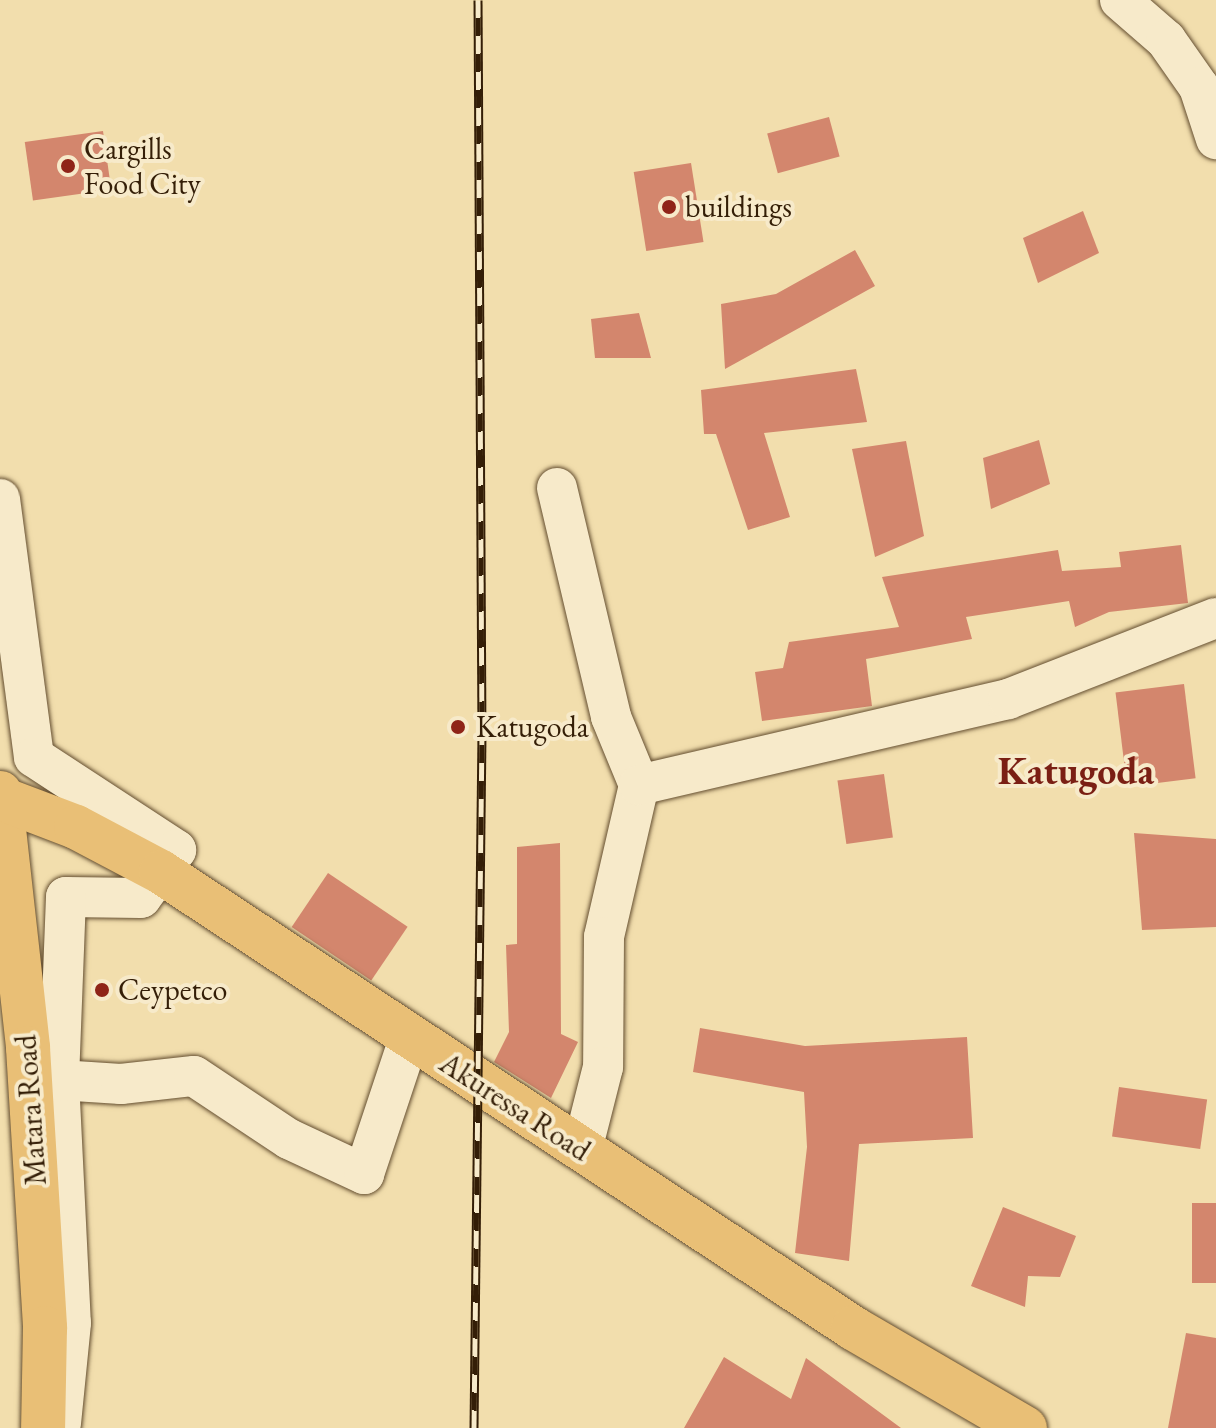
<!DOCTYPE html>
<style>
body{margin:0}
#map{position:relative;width:1216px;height:1428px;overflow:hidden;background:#f2dead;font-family:"EB Garamond",serif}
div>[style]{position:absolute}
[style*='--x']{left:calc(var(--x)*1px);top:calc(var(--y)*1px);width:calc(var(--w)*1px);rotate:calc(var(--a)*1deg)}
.building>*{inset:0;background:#d3866d;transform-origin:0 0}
.roads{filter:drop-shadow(0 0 2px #644e30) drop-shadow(0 0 2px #644e30)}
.street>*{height:40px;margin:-20px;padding:0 20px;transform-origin:20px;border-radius:20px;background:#f7eaca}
.highway>*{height:44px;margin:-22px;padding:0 22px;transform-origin:22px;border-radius:22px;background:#e9bf76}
.rail>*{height:9px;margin-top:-4.5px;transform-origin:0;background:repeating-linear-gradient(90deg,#f7eaca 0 18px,#341e07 0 36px);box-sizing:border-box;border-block:2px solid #341e07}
.dots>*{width:22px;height:22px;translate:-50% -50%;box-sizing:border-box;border:4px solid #f7eaca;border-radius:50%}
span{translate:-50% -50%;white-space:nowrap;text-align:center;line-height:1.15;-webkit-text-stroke:8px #f7eaca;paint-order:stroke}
.poi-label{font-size:30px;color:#341e07}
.left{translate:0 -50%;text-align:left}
.street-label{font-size:30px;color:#341e07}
.district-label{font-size:38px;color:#7a1f14;font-weight:700}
</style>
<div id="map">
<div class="building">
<div style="left:829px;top:117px;width:41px;height:64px;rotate:75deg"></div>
<div style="left:103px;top:131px;width:59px;height:79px;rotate:82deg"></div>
<div style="left:691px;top:163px;width:80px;height:58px;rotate:81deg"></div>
<div style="clip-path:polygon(1083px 211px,1099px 253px,1038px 283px,1023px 238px)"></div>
<div style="clip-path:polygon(855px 250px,875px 286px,725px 369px,721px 304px,776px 294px)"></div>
<div style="clip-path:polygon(639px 313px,651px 358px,595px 358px,591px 319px)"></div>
<div style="clip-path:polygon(856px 369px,867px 422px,764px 433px,790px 517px,748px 530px,716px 434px,704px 434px,701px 390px)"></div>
<div style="clip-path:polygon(1039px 440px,1050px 484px,991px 509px,983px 458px)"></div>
<div style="clip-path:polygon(906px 441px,924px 536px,875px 557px,852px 449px)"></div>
<div style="clip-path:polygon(1181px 545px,1188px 603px,1109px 612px,1075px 627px,1069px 601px,966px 617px,972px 639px,866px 659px,872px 706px,762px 721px,755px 672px,783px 668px,789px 642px,899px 627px,882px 577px,1058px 550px,1062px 571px,1121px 567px,1119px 552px)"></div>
<div style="left:1184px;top:684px;width:95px;height:69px;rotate:83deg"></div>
<div style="left:884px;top:774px;width:64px;height:47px;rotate:82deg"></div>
<div style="clip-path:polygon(1134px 833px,1216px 839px,1216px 927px,1142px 930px)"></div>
<div style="clip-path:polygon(560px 843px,561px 1034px,578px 1042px,551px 1098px,494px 1062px,509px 1032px,506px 945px,517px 944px,517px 847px)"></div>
<div style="left:328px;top:873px;width:96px;height:65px;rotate:34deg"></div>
<div style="clip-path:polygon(700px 1028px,805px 1046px,967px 1037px,973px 1138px,859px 1144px,849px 1261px,795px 1253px,807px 1147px,804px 1092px,693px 1072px)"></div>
<div style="left:1119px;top:1087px;width:89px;height:50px;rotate:8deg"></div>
<div style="left:1192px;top:1203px;width:24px;height:80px"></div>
<div style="clip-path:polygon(1003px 1207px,1076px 1236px,1060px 1277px,1028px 1276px,1025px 1307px,971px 1286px)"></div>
<div style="clip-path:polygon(1186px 1333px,1216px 1338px,1216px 1428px,1168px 1428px)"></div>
<div style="clip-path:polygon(724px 1357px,791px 1399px,806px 1358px,901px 1428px,684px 1428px)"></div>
</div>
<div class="roads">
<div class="street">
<div style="--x:1120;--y:0;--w:61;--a:41"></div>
<div style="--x:1166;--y:40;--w:57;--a:54.9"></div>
<div style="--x:1199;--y:87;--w:55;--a:71.9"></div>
<div style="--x:557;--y:488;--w:235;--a:76.7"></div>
<div style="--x:611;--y:717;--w:74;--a:67.6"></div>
<div style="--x:639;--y:785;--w:156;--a:103"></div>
<div style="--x:604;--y:937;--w:130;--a:90.4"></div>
<div style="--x:603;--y:1067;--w:86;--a:104.2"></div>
<div style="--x:0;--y:499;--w:260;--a:82.5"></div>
<div style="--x:34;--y:757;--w:170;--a:33.2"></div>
<div style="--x:176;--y:850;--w:59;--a:126.1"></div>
<div style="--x:141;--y:898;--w:75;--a:-179.2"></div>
<div style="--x:66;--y:897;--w:183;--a:92.2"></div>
<div style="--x:59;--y:1080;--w:243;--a:87.2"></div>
<div style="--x:71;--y:1323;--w:101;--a:95.7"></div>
<div style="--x:639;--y:785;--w:379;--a:-13.1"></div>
<div style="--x:1008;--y:699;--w:223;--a:-21.3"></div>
<div style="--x:59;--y:1080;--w:62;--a:3.7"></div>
<div style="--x:121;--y:1084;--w:73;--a:-6.3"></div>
<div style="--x:194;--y:1076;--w:114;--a:33.6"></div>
<div style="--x:289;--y:1139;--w:83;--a:25"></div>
<div style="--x:364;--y:1174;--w:142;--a:-71.6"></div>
</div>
<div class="highway">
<div style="--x:0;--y:793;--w:257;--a:83.7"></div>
<div style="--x:28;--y:1048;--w:281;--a:86.5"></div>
<div style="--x:45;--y:1328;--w:100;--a:91.1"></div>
<div style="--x:0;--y:798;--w:81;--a:20.9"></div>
<div style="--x:76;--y:827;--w:96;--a:27.9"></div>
<div style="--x:161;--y:872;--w:829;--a:33.38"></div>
<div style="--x:853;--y:1328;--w:199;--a:30.2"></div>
</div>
</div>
<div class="rail">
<div style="--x:474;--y:1428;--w:691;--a:-89.34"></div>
<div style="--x:482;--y:737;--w:737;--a:-90.31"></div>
</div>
<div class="dots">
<div style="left:68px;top:166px;background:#8f2418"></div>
<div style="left:669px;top:207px;background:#8f2418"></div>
<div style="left:458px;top:727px;background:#8f2418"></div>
<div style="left:102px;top:990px;background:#8f2418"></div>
</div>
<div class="poi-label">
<span class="left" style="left:84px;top:166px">Cargills<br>Food City</span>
<span class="left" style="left:685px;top:207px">buildings</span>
<span class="left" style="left:476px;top:727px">Katugoda</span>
<span class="left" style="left:118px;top:990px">Ceypetco</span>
</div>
<div class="street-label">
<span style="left:515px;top:1107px;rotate:33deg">Akuressa Road</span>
<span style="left:31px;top:1110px;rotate:-94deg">Matara Road</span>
</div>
<div class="district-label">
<span style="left:1076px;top:771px">Katugoda</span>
</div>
</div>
